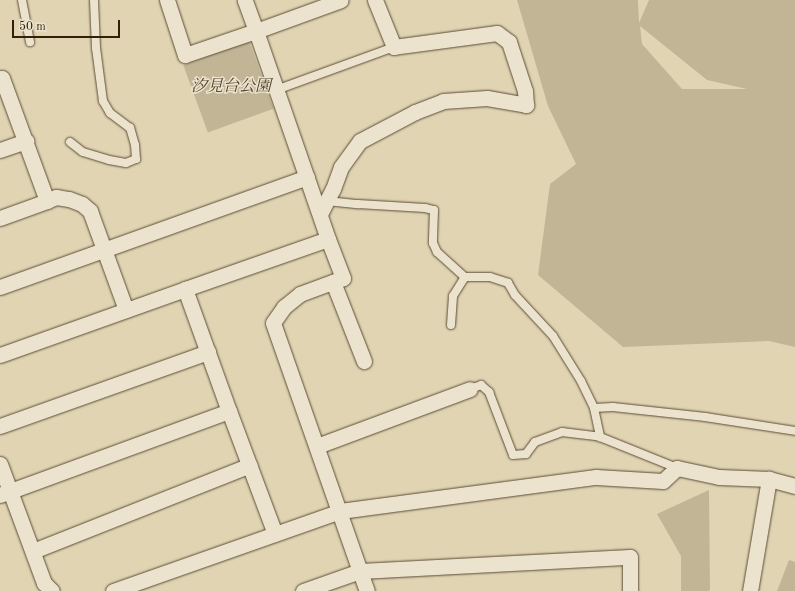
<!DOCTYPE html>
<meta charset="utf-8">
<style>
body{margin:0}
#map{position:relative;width:795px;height:591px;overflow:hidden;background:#e0d4b3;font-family:"Old Standard TT","Noto Serif JP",serif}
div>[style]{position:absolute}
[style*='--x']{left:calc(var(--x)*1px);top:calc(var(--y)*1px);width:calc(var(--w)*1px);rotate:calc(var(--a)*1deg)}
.green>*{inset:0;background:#c2b596;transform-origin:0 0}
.roads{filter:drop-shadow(0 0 1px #5d4c34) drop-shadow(0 0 1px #5d4c34)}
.service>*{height:8px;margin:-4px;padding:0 4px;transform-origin:4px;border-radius:4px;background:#ebe3ce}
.minor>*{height:15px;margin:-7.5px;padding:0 7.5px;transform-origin:7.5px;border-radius:7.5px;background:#ebe3ce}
span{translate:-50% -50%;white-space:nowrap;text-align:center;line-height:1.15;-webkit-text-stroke:3px #ebe3ce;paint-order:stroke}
.park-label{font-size:16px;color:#55442d;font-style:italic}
.scale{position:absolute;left:12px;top:20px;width:108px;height:18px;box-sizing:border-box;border:2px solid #311f0a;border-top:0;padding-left:5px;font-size:12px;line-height:14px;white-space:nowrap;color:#311f0a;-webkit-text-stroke:3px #ebe3ce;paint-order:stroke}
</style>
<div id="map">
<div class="green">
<div style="clip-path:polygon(evenodd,517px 0,638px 0,639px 23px,649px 0,795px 0,795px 347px,769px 341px,623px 347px,538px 275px,550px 184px,576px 164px,548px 106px,517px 0,640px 26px,707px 80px,747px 89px,682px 89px,642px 44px,640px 26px)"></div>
<div style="left:249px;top:41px;width:72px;height:70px;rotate:70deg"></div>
<div style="clip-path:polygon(709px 490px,710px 589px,709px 591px,681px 591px,681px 556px,657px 514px)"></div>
<div style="clip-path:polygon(789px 560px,795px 562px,795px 591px,777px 591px)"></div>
</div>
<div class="roads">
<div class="service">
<div style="--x:22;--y:0;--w:43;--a:79.2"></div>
<div style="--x:276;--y:90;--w:126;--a:-20"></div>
<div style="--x:70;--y:142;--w:16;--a:38"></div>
<div style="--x:83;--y:152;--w:27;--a:17"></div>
<div style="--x:109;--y:160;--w:17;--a:10"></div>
<div style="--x:126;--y:163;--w:11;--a:-22"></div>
<div style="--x:136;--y:159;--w:14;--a:-94"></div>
<div style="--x:135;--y:145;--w:18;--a:-106"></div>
<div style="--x:130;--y:128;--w:25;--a:-143"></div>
<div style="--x:110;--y:113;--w:14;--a:-120"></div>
<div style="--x:103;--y:101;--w:53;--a:-97.5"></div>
<div style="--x:96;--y:48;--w:48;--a:-92.4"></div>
<div style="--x:327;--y:201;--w:31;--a:6"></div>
<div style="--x:358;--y:204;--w:67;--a:3.4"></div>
<div style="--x:425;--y:208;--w:9;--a:13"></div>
<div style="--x:434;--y:210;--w:33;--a:92"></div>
<div style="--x:433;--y:243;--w:10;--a:66"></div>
<div style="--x:437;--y:252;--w:38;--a:42"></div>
<div style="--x:465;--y:277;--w:25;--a:0"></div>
<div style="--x:490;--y:277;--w:19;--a:18"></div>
<div style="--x:508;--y:283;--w:14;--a:60"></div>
<div style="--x:515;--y:295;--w:56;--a:47.2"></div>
<div style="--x:553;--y:336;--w:53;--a:58.1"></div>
<div style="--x:581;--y:381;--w:30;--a:64"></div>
<div style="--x:594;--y:408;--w:30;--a:78"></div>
<div style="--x:451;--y:325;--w:29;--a:-86"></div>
<div style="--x:453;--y:296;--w:22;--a:-58"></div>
<div style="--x:470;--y:389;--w:12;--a:-20"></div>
<div style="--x:481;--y:385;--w:11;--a:41"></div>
<div style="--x:489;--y:392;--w:67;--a:69.1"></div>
<div style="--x:513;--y:455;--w:13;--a:-4"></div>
<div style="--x:526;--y:454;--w:15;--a:-53"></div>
<div style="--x:535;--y:442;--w:29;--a:-20"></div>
<div style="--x:562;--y:432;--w:38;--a:7"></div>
<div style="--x:600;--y:437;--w:83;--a:21.9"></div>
<div style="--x:594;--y:408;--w:19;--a:-3"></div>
<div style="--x:613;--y:407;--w:93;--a:6.2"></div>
<div style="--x:705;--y:417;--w:91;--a:8.8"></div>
</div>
<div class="minor">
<div style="--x:167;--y:0;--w:58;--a:71.9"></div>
<div style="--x:185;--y:55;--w:75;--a:-18.7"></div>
<div style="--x:256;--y:31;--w:33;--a:-110"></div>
<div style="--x:0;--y:79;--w:2;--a:-27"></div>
<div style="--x:2;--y:78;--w:131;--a:69.9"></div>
<div style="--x:47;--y:201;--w:50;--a:160.1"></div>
<div style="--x:0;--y:150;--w:28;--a:-19"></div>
<div style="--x:47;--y:201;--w:10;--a:-24"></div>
<div style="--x:56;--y:197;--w:13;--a:9"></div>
<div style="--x:69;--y:199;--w:14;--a:21"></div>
<div style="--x:82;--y:204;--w:11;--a:41"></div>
<div style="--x:90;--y:211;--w:105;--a:70"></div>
<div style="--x:320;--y:214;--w:28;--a:-63"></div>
<div style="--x:333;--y:189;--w:23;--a:-70"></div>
<div style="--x:341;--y:167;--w:32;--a:-54"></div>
<div style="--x:360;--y:141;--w:62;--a:-27.8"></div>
<div style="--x:415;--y:112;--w:30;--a:-21"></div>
<div style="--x:443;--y:101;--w:44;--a:-3.9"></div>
<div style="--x:487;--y:98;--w:40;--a:10"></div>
<div style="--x:526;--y:105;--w:14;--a:-94"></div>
<div style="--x:525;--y:91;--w:52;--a:-108.1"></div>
<div style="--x:509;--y:42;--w:15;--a:-143"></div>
<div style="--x:497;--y:33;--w:104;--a:172.3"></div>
<div style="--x:394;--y:47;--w:51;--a:-112"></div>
<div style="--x:328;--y:239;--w:42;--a:69"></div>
<div style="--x:343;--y:278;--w:46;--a:159.6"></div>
<div style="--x:300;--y:294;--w:21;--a:141"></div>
<div style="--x:284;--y:307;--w:19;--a:125"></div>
<div style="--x:273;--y:323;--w:284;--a:70.7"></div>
<div style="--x:333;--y:282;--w:85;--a:68.6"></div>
<div style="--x:0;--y:287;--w:326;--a:-19.7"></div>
<div style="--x:185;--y:289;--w:151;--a:-19.3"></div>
<div style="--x:328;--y:239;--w:220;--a:-109.1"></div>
<div style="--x:256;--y:31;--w:90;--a:-20"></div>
<div style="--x:0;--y:355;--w:196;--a:-19.6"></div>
<div style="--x:185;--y:289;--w:130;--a:70.2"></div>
<div style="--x:229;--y:411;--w:244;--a:159.9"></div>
<div style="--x:229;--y:411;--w:131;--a:69.5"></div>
<div style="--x:0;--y:426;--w:221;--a:-19.6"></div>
<div style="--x:317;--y:446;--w:163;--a:-20.4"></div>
<div style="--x:0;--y:464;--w:127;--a:69.7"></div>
<div style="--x:44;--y:583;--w:11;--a:45"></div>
<div style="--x:33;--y:551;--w:233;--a:-21.6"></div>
<div style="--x:113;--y:591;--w:241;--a:-19.4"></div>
<div style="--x:340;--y:511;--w:258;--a:-7.6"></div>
<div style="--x:596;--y:477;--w:67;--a:3.4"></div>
<div style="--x:663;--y:481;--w:19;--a:-43"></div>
<div style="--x:677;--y:468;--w:43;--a:12.1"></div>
<div style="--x:719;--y:477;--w:50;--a:2.3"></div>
<div style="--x:769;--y:479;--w:27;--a:15"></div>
<div style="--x:303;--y:591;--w:60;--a:-19.3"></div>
<div style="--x:360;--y:571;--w:270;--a:-3"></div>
<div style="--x:630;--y:557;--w:34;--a:90"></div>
<div style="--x:750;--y:591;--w:114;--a:-80.4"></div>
</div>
</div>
<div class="park-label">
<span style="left:231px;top:87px">汐見台公園</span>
</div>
<div class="scale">50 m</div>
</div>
